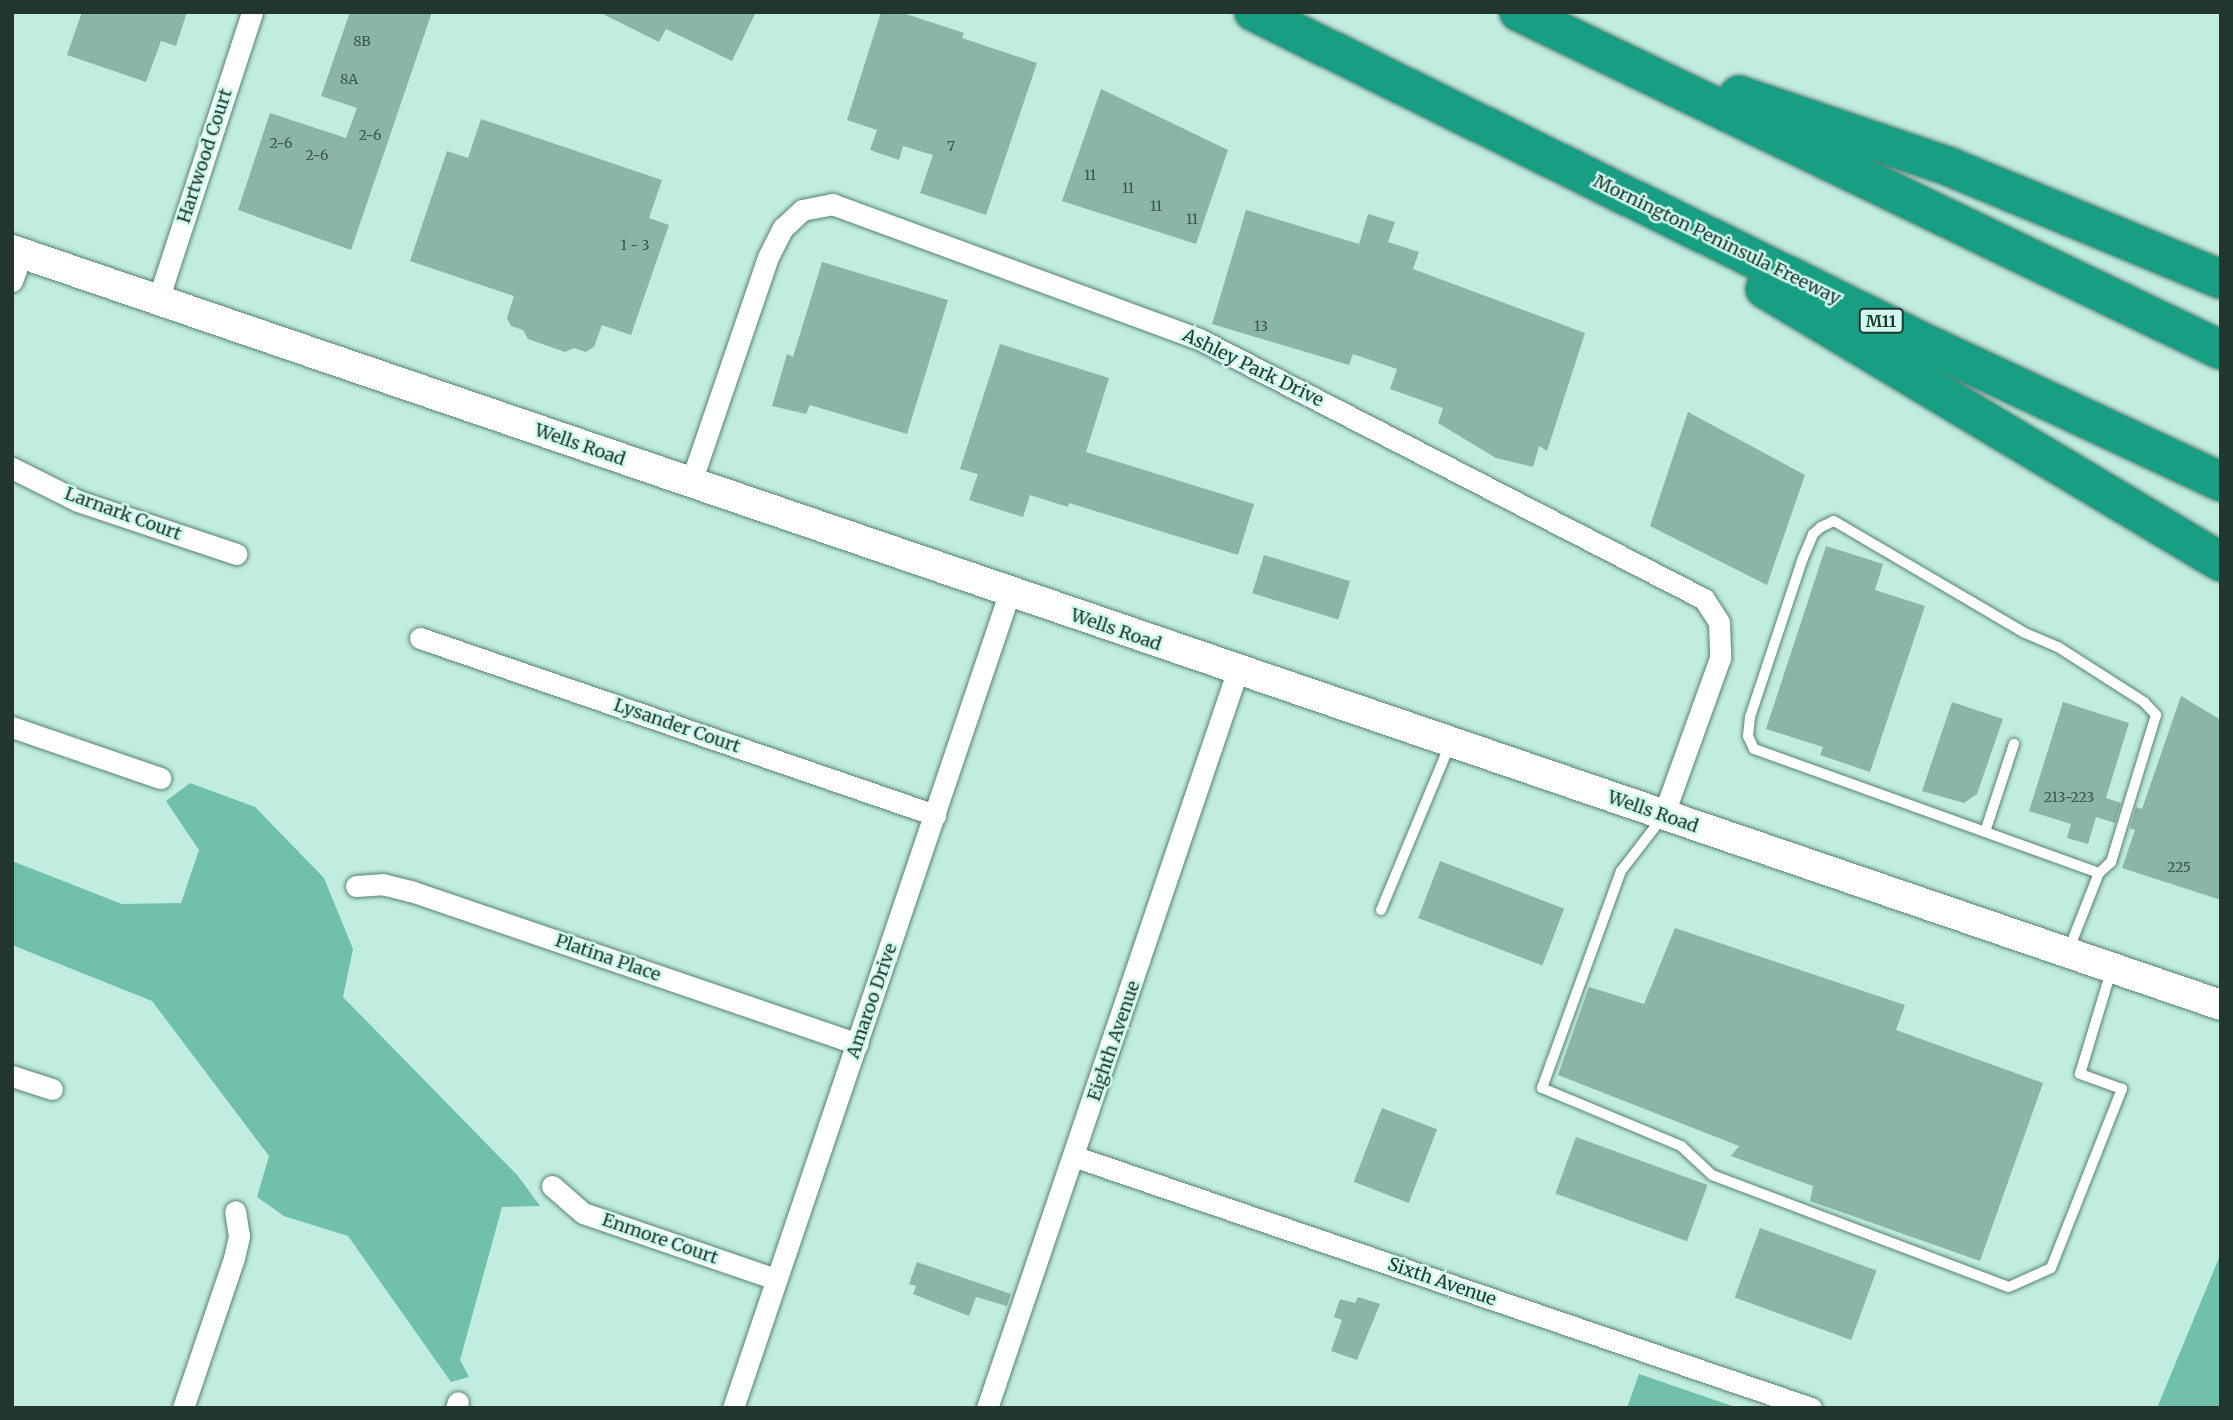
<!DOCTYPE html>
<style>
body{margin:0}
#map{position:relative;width:2233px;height:1420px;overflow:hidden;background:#c0eddf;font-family:Merriweather,serif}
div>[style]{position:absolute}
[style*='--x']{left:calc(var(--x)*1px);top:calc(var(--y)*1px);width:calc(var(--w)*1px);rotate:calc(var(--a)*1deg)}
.green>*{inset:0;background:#70c0aa}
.building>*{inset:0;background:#8ab5a8;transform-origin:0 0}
.roads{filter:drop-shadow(0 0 2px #588175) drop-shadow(0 0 2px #588175)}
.lane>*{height:10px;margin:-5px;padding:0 5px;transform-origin:5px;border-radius:5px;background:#fff}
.street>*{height:21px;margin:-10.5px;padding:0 10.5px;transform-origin:10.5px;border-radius:10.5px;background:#fff}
.secondary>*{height:30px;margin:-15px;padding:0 15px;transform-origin:15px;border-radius:15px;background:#fff}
.highway>*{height:38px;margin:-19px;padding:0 19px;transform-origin:19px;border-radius:19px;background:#189f83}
span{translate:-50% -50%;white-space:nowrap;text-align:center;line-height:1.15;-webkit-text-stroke:5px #cdfaec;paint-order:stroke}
.number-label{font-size:14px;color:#3d554d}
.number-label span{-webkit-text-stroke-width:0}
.shield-label span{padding:2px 5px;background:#cdfaec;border:2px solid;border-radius:5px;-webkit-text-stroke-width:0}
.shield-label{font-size:16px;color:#23352f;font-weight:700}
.street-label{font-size:18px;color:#23352f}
.frame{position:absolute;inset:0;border:14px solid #23352f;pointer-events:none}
</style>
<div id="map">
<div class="green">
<div style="clip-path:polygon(190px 783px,255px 807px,324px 878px,353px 949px,343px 997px,518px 1176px,540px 1206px,502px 1207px,460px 1360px,469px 1377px,451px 1382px,348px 1236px,284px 1216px,257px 1197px,269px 1156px,152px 1001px,12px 945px,12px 861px,122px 904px,181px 903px,199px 850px,166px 801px)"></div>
<div style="clip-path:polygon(2221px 1253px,2221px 1408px,2157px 1408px)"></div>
<div style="clip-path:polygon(1639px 1374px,1738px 1408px,1627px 1408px)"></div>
</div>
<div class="building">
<div style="clip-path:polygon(82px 12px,187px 12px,176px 46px,161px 41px,146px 82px,67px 55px)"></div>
<div style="clip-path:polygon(350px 12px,432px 12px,351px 250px,238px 210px,270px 113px,346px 138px,357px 108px,321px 96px)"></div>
<div style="clip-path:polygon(599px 12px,756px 12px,732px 61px,666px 29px,659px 42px)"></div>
<div style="clip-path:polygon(881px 12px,900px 12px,964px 33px,962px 38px,1037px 63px,986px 215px,920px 193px,933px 155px,903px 146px,899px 160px,870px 150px,877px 130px,847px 120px)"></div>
<div style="clip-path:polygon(1101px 89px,1228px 150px,1196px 244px,1062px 201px)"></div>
<div style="clip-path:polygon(481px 119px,662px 180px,649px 218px,669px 225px,631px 335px,602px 325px,594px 347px,586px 352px,574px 348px,565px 352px,528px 339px,523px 330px,511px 326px,507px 318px,514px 296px,410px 261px,447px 151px,468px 158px)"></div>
<div style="clip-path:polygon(1246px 210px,1359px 244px,1368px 214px,1395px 222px,1388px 242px,1419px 252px,1413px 269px,1585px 333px,1547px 451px,1539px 446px,1533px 467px,1496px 458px,1438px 423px,1443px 408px,1390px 389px,1397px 369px,1353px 354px,1349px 365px,1212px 324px)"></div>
<div style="clip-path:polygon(822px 262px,948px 300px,907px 434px,810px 405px,806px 414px,772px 406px,787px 354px,793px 357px)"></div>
<div style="clip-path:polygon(1000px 344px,1109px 378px,1086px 452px,1254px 504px,1238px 555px,1069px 503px,1068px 507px,1030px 495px,1023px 517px,969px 500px,978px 474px,960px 469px)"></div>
<div style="clip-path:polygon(1688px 412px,1805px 475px,1767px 585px,1650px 526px)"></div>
<div style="clip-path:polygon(1826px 546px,1883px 564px,1875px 590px,1925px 606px,1870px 772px,1820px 755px,1823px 747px,1766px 729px)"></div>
<div style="left:1264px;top:555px;width:90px;height:40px;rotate:17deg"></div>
<div style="clip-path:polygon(2181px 696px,2221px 720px,2221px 900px,2122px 868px,2135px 830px,2130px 828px,2136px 807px,2142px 809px)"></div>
<div style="clip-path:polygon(1952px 702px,2003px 719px,1977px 794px,1964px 803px,1922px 791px)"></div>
<div style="clip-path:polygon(2063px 702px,2129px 723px,2106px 798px,2121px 803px,2115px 823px,2096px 817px,2088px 844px,2067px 838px,2071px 824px,2029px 811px)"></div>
<div style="left:1440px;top:861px;width:133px;height:61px;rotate:21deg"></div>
<div style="clip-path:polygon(1675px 928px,1905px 1005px,1896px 1030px,2043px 1083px,1980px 1261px,1810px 1201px,1813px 1186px,1731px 1156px,1739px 1146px,1558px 1075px,1589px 987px,1644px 1004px)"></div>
<div style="left:1382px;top:1108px;width:59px;height:79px;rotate:21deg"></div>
<div style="left:1576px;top:1137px;width:140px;height:60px;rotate:20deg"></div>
<div style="left:1760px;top:1228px;width:124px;height:74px;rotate:20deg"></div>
<div style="clip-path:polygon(917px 1262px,1011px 1294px,1007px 1306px,976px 1297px,969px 1316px,913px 1294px,916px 1286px,909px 1284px)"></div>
<div style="clip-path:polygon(1358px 1297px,1380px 1304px,1357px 1360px,1331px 1351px,1342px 1320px,1334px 1317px,1340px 1299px,1355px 1303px)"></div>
</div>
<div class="roads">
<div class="lane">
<div style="--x:1662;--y:818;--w:67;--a:127.7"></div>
<div style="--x:1621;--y:871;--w:231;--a:110"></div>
<div style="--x:1542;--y:1088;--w:151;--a:22.6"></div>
<div style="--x:1681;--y:1146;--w:42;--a:43.1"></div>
<div style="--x:1712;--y:1175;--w:317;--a:20.7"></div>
<div style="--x:2009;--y:1287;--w:46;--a:-24.3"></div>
<div style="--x:2051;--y:1268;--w:193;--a:-68.4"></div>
<div style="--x:2122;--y:1089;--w:45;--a:-160.3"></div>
<div style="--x:2080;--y:1074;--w:111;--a:-73.2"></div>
<div style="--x:1985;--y:832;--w:93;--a:-71.8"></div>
<div style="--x:1381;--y:910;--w:180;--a:-67.4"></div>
<div style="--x:2069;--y:949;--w:82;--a:-68.5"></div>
<div style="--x:2099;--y:873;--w:367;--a:-160.2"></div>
<div style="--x:1754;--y:749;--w:14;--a:-115"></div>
<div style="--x:1748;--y:736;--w:19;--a:-84"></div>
<div style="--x:1750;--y:717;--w:168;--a:-71.6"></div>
<div style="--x:1803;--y:558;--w:26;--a:-67"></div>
<div style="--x:1813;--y:534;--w:11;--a:-41"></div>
<div style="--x:1821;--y:527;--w:14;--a:-25"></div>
<div style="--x:1834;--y:521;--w:221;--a:30.4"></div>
<div style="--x:2025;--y:633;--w:36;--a:23"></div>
<div style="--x:2058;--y:647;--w:102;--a:32.6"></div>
<div style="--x:2144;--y:702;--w:18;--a:47"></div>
<div style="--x:2156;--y:715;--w:154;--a:107"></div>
<div style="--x:2111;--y:862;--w:16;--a:137"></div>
</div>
<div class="street">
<div style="--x:12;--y:281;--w:30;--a:-70"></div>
<div style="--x:158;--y:300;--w:303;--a:-71.9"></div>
<div style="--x:12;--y:468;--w:74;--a:26.6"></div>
<div style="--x:78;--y:501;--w:167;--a:18.5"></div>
<div style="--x:691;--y:482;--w:238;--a:-71.1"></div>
<div style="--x:768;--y:257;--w:33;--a:-63"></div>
<div style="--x:783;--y:228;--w:26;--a:-43"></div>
<div style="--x:802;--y:210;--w:31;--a:-11"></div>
<div style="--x:832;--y:204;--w:391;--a:20.2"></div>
<div style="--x:1199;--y:339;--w:568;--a:27.24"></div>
<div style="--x:1704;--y:599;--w:27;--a:57"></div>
<div style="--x:1719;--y:622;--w:36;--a:88"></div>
<div style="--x:1720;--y:658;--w:168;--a:109.8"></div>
<div style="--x:420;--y:638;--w:545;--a:18.97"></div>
<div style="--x:12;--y:727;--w:157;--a:19"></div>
<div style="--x:356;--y:886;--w:26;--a:-4"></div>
<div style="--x:382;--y:884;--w:30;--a:14"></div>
<div style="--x:411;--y:891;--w:472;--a:18.9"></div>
<div style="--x:12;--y:1076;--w:42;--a:18"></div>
<div style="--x:1073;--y:1156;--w:780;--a:18.85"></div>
<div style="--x:552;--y:1186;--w:41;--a:41.1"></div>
<div style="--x:583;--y:1213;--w:204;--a:18.9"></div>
<div style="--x:183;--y:1408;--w:158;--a:-71.2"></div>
<div style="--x:234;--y:1258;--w:23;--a:-77"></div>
<div style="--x:239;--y:1236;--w:25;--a:-99"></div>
<div style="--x:456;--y:1408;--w:6;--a:-72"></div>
<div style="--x:733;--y:1408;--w:860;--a:-71.27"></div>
<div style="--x:987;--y:1408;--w:777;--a:-71.24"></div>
</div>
<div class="secondary">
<div style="--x:12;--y:250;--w:2334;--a:18.87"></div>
</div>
<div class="highway">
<div style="--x:1254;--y:12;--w:755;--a:26.26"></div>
<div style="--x:1931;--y:346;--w:320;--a:25.1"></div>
<div style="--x:1519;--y:12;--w:779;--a:25.71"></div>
<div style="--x:1739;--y:95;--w:223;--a:18.8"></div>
<div style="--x:1950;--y:167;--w:293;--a:22.5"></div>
<div style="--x:1765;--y:289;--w:531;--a:30.91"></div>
</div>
</div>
<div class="number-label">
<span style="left:362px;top:41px">8B</span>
<span style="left:349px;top:79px">8A</span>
<span style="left:370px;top:135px">2-6</span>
<span style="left:281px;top:143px">2-6</span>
<span style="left:951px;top:146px">7</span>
<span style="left:317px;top:155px">2-6</span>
<span style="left:1090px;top:175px">11</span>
<span style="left:1128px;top:188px">11</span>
<span style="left:1156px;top:206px">11</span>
<span style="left:1192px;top:219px">11</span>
<span style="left:635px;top:245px">1 - 3</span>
<span style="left:1261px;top:326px">13</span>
<span style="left:2069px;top:797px">213-223</span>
<span style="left:2179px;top:867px">225</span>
</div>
<div class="shield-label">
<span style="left:1881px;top:321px">M11</span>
</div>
<div class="street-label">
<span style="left:205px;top:156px;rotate:-72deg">Hartwood Court</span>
<span style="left:1717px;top:240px;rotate:26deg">Mornington Peninsula Freeway</span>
<span style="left:1253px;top:368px;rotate:26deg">Ashley Park Drive</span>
<span style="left:580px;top:445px;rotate:19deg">Wells Road</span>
<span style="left:123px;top:514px;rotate:20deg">Larnark Court</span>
<span style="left:1116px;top:630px;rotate:19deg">Wells Road</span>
<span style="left:677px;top:726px;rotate:19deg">Lysander Court</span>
<span style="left:1653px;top:812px;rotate:19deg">Wells Road</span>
<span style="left:608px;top:958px;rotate:19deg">Platina Place</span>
<span style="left:872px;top:1001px;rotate:-71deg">Amaroo Drive</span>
<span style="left:1114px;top:1041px;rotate:-71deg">Eighth Avenue</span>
<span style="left:660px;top:1239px;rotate:19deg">Enmore Court</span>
<span style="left:1442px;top:1282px;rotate:19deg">Sixth Avenue</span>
</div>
<div class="frame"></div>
</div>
